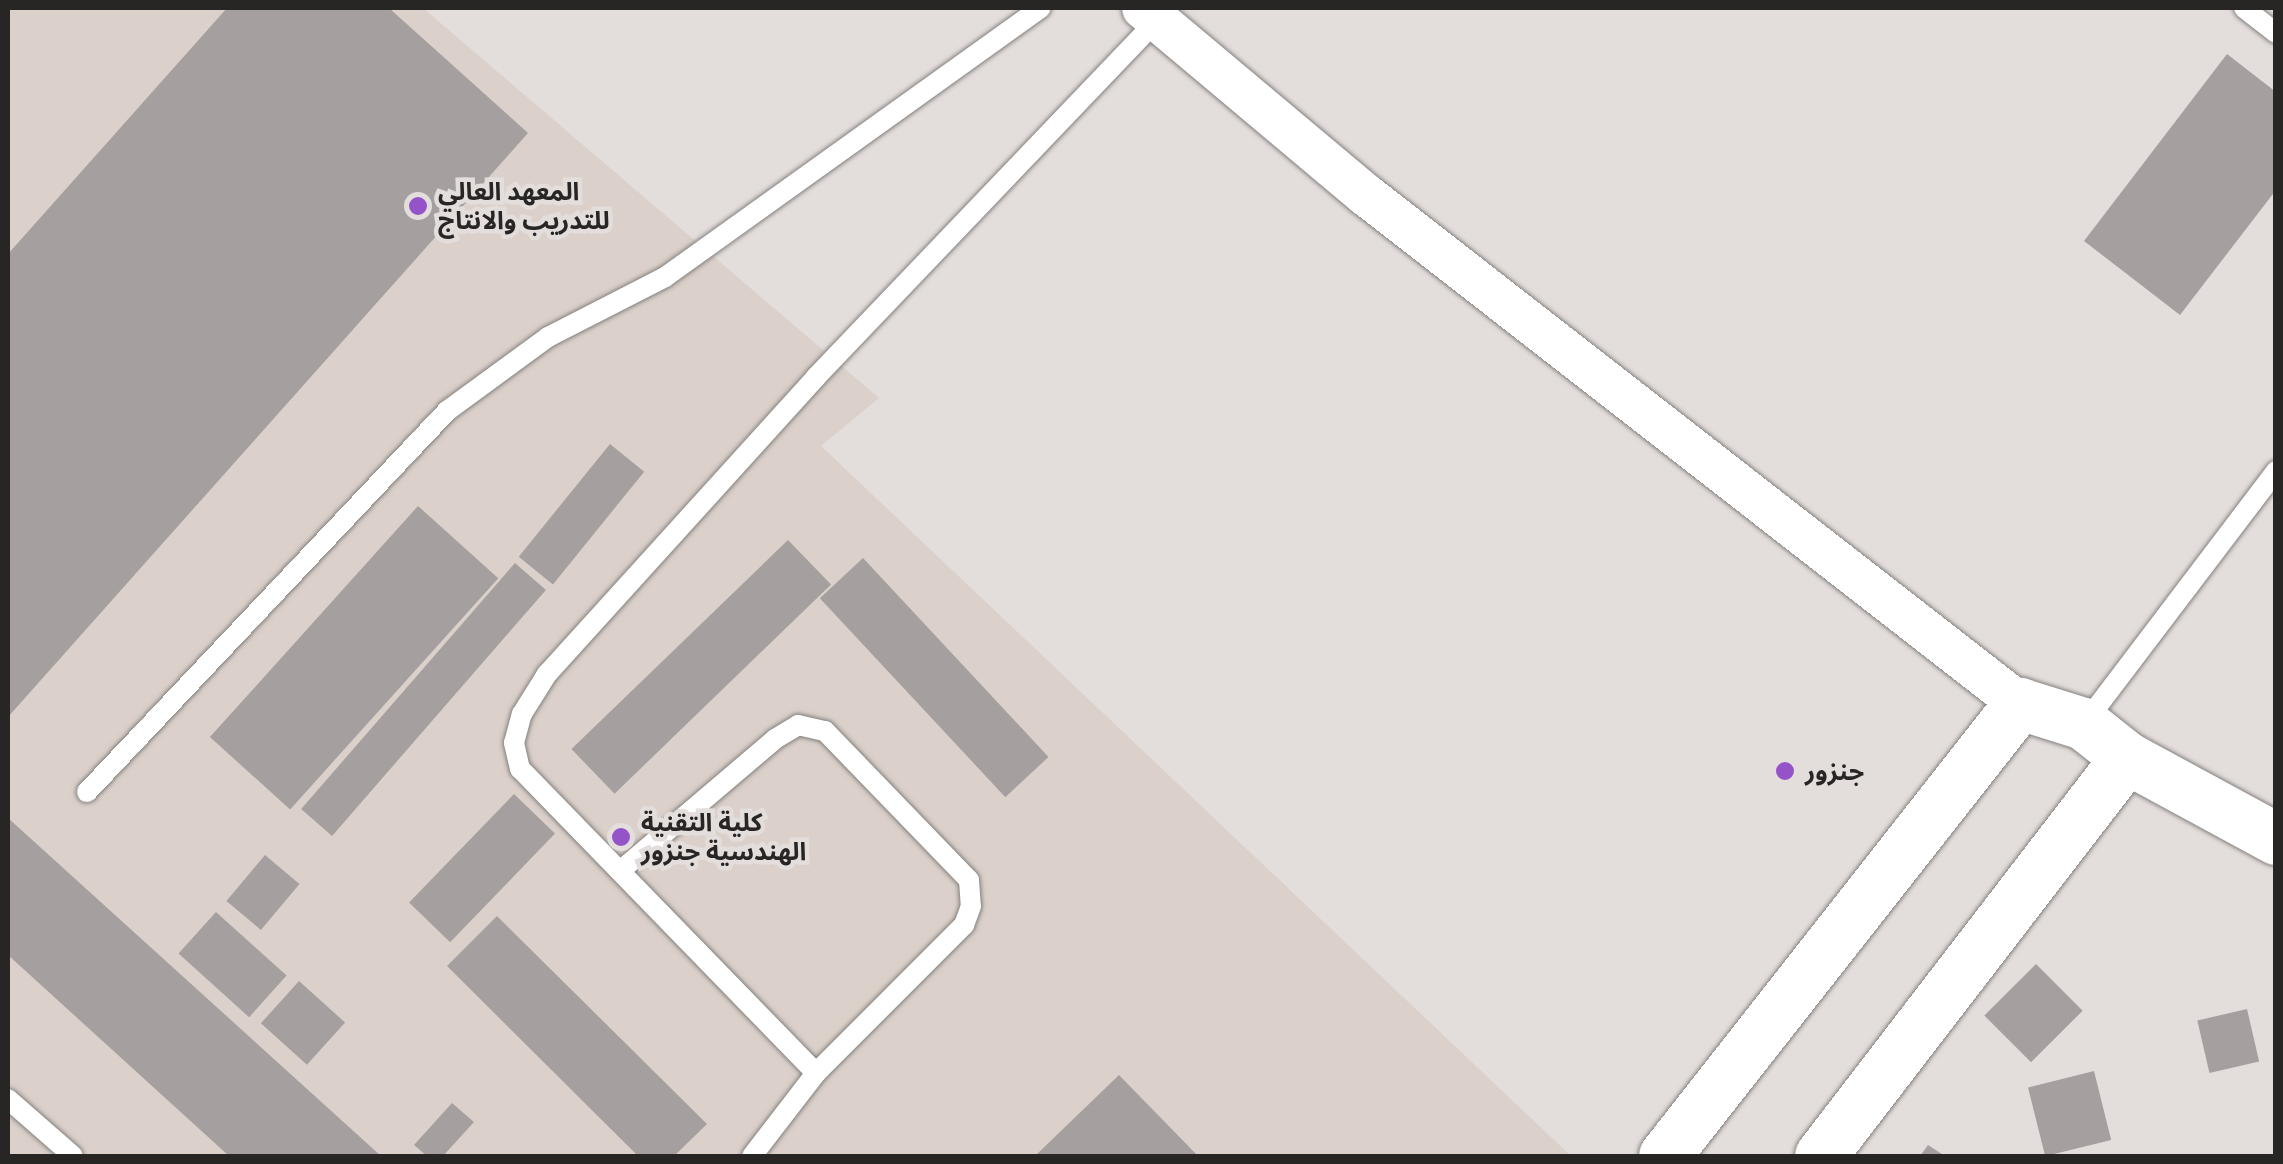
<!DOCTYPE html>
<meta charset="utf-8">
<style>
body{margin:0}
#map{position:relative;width:2283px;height:1164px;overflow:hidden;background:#e3dedc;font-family:"IBM Plex Serif","Noto Sans Arabic",serif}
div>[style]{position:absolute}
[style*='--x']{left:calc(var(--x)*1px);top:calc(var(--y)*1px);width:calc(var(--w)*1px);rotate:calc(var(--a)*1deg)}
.built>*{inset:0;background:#dbd0ca}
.building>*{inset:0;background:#a5a09f;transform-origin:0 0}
.roads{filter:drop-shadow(0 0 2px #84807e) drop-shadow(0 0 2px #84807e)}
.service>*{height:20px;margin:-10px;padding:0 10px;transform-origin:10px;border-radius:10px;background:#fff}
.minor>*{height:42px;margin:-21px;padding:0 21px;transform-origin:21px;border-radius:21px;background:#fff}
.tertiary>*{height:52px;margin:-26px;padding:0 26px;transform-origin:26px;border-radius:26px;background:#fff}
.dots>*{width:28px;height:28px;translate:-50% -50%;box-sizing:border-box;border:5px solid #e3dedc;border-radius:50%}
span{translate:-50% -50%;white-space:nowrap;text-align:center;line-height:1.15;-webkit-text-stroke:9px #e3dedc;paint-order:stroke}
.poi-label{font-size:25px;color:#282625;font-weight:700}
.left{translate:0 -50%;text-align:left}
.frame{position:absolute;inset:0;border:10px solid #282625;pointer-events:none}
</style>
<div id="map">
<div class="built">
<div style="clip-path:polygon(8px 8px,423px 8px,879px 398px,821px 446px,1571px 1156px,8px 1156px)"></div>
</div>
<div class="building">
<div style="clip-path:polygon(227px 8px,389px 8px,528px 133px,8px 717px,8px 254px)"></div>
<div style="clip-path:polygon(2227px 54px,2276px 92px,2276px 190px,2180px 315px,2084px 241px)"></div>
<div style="left:610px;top:444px;width:44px;height:145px;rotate:39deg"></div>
<div style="left:418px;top:506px;width:108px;height:311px;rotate:42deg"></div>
<div style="left:788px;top:540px;width:62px;height:301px;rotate:46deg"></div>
<div style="left:863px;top:558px;width:272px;height:59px;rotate:47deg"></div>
<div style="left:515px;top:563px;width:41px;height:326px;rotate:41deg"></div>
<div style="left:514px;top:794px;width:57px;height:151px;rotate:44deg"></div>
<div style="clip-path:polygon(8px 818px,381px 1156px,229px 1156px,8px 955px)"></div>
<div style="left:265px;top:855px;width:45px;height:60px;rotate:40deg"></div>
<div style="left:216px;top:912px;width:95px;height:56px;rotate:42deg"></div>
<div style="clip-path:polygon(497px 916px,707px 1124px,674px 1156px,638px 1156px,447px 966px)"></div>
<div style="left:2036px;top:964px;width:66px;height:73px;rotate:45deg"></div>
<div style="left:299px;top:981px;width:62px;height:57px;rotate:42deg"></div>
<div style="left:2247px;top:1009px;width:54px;height:51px;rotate:77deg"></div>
<div style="left:2094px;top:1071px;width:71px;height:68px;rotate:76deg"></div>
<div style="clip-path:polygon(1119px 1075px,1198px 1156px,1035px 1156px)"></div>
<div style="clip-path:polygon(452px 1103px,474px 1122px,443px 1156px,427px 1156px,414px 1145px)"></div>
<div style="clip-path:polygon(1928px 1145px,1945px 1156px,1920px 1156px)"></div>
</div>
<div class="roads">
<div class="service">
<div style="--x:2244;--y:8;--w:41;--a:38"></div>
<div style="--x:2084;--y:724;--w:318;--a:-52.8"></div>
<div style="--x:87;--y:792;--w:524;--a:-46.62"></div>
<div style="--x:447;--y:411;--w:125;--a:-36.2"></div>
<div style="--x:548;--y:337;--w:131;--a:-27.1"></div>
<div style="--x:665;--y:277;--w:462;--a:-35.6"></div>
<div style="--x:620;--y:871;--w:204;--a:-40.4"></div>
<div style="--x:775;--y:739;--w:27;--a:-31"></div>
<div style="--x:798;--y:725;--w:28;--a:13"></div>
<div style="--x:825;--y:731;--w:207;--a:46"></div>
<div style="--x:969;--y:880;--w:26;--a:86"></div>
<div style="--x:971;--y:906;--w:20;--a:110"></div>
<div style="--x:964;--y:925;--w:209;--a:135"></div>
<div style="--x:816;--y:1073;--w:105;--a:127.6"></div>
<div style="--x:816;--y:1073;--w:424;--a:-134.2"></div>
<div style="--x:520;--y:769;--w:27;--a:-103"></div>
<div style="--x:514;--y:743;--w:30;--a:-75"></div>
<div style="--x:522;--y:714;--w:47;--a:-58"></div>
<div style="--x:547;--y:674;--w:401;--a:-47.8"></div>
<div style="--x:816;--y:377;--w:492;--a:-46.3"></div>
<div style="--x:8;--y:1099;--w:86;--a:41.2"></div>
</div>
<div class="minor">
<div style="--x:1143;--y:8;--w:291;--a:40"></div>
<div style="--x:1366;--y:195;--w:829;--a:37.89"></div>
</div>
<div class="tertiary">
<div style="--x:1665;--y:1156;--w:575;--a:-51.85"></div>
<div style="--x:2020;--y:704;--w:67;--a:17.4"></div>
<div style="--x:2084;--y:724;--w:55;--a:38.3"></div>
<div style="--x:2127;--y:758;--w:170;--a:28.5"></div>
<div style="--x:1821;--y:1156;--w:502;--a:-52.45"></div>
</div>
</div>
<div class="dots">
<div style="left:418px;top:206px;background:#9453c8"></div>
<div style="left:1785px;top:771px;background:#9453c8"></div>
<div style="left:621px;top:837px;background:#9453c8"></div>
</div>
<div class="poi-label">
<span class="left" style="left:438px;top:206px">المعهد العالي<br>للتدريب والانتاج</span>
<span class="left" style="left:1805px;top:771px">جنزور</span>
<span class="left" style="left:641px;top:837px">كلية التقنية<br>الهندسية جنزور</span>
</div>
<div class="frame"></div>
</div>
